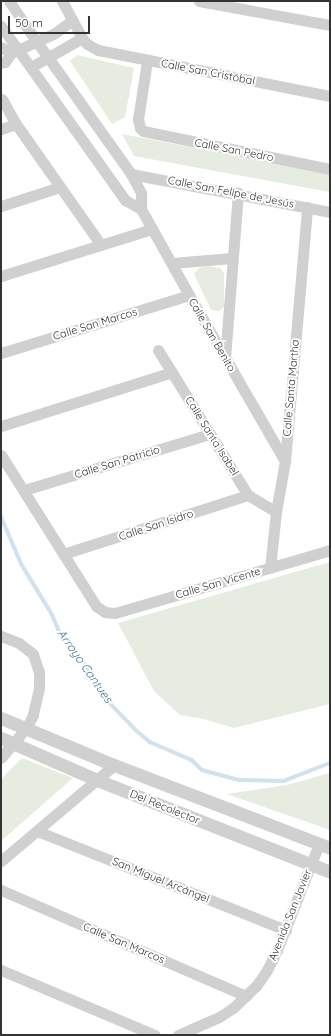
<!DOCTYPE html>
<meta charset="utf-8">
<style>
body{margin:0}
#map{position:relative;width:331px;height:1036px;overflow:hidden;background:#fff;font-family:Quicksand,sans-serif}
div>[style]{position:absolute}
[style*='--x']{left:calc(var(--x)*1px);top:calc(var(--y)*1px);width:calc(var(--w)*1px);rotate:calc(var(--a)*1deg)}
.green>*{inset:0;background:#e6ecdf}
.stream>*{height:3.5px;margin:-1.75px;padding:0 1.75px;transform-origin:1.75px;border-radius:1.75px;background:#cfe2ee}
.minor>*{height:11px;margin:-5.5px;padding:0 5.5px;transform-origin:5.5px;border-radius:5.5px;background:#d0d0d0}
.tertiary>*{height:13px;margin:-6.5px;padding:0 6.5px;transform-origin:6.5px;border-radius:6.5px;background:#d0d0d0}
span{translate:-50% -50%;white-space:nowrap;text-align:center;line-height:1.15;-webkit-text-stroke:4px #fff;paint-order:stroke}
.street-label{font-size:11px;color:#333}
.water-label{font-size:12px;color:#3f7597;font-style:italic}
.frame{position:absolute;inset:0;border:2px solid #333;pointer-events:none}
.scale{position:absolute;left:8px;top:16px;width:82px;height:18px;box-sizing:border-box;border:2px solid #333;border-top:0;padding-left:5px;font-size:12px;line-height:14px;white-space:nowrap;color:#333;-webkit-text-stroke:3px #fff;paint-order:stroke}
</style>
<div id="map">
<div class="green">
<div style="clip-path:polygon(77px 55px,134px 68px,125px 117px,112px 124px,70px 61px)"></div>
<div style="clip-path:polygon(122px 134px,330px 174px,330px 192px,134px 156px)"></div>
<div style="clip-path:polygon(208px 266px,220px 268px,224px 273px,224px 307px,219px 311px,211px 310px,194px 274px,199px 268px)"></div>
<div style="clip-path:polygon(330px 562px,330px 704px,234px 728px,204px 719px,180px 715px,154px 691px,118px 623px)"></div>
<div style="clip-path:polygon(22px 758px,73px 778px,1px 841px,1px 779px)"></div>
<div style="clip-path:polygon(330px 773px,330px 830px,227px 794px,287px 785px)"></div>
</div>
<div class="stream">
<div style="--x:1;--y:516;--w:53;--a:66.8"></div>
<div style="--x:22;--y:565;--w:57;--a:58.5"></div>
<div style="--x:52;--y:614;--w:25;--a:67"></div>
<div style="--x:62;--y:637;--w:30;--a:48"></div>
<div style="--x:82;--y:659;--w:47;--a:59"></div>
<div style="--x:106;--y:699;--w:45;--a:45.9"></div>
<div style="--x:137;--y:731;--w:17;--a:40"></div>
<div style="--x:150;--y:742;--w:46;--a:23.2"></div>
<div style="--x:192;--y:760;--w:14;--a:45"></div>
<div style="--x:202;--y:770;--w:39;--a:15"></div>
<div style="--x:240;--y:780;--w:44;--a:1.3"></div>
<div style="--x:284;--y:781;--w:49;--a:-21.4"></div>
</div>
<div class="minor">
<div style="--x:9;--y:1;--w:50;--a:55.7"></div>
<div style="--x:37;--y:42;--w:162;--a:54.5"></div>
<div style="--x:131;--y:174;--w:21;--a:62"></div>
<div style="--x:141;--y:193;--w:16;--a:90"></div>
<div style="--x:141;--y:209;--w:98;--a:60.8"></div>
<div style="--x:189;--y:295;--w:192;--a:60"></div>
<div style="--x:62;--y:1;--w:42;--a:61.6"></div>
<div style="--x:82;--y:38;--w:8;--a:50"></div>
<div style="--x:87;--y:44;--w:13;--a:29"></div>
<div style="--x:98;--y:50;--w:237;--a:11.2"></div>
<div style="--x:199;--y:1;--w:133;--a:10.4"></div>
<div style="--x:1;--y:26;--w:214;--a:54.5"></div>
<div style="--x:125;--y:200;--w:18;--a:29"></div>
<div style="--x:1;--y:47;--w:12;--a:31"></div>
<div style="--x:147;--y:61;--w:59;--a:98.8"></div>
<div style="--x:138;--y:119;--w:9;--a:77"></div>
<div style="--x:140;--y:128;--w:4;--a:45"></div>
<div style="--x:143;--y:131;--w:191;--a:11.5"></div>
<div style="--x:1;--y:63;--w:4;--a:-14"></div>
<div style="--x:5;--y:62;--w:11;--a:-56"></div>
<div style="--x:11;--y:53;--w:48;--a:-24.4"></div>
<div style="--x:55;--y:33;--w:21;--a:-37"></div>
<div style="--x:31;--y:67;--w:59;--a:-29.6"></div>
<div style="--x:2;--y:99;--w:29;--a:61"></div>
<div style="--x:16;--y:124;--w:148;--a:54.9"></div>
<div style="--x:1;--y:129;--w:16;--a:-18"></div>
<div style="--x:131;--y:174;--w:203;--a:10.8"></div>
<div style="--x:1;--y:206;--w:62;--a:-17.9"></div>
<div style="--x:172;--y:263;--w:60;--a:-4.8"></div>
<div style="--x:1;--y:276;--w:158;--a:-17.3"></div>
<div style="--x:158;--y:350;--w:171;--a:58.2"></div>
<div style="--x:248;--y:495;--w:33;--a:31"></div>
<div style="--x:1;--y:353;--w:197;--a:-17.1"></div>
<div style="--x:225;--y:358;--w:166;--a:-85.5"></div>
<div style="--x:1;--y:426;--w:179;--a:-17.5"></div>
<div style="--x:1;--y:455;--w:178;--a:57.8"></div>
<div style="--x:96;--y:606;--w:11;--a:34"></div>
<div style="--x:105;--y:612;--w:10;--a:6"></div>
<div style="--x:115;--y:613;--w:224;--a:-16.3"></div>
<div style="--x:24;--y:490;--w:194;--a:-16.8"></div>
<div style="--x:63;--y:554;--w:194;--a:-17.7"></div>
<div style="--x:270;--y:568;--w:56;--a:-83.9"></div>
<div style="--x:276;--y:512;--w:52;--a:-80"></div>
<div style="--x:285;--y:461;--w:255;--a:-85"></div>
<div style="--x:1;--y:636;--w:19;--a:21"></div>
<div style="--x:19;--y:643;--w:18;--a:38"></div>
<div style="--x:33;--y:654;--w:19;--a:72"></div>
<div style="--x:39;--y:672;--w:16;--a:90"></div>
<div style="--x:39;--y:688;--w:28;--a:103"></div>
<div style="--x:33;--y:715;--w:15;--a:118"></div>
<div style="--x:26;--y:728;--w:39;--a:130"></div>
<div style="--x:37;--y:831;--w:268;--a:21.7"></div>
<div style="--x:1;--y:861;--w:148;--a:-40.3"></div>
<div style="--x:1;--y:890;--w:267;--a:23.4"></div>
<div style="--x:1;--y:970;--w:167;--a:22.9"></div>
<div style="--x:178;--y:1035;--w:45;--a:-23.7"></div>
<div style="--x:219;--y:1017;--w:17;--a:-33"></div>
<div style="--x:233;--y:1008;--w:32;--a:-44"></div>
<div style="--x:256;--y:986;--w:19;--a:-55"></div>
<div style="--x:267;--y:970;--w:22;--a:-63"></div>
<div style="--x:277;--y:950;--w:114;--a:-68.4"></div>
</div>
<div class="tertiary">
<div style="--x:1;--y:718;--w:122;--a:22.6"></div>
<div style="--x:114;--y:765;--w:231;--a:21"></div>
<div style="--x:1;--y:738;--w:105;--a:23.6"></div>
<div style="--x:97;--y:780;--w:251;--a:21.5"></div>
</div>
<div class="street-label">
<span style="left:208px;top:72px;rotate:11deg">Calle San Cristóbal</span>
<span style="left:234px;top:150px;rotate:11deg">Calle San Pedro</span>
<span style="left:231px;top:192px;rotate:11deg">Calle San Felipe de Jesús</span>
<span style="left:95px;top:324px;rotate:-17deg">Calle San Marcos</span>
<span style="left:212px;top:335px;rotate:60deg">Calle San Benito</span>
<span style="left:291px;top:388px;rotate:-85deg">Calle Santa Martha</span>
<span style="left:212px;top:436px;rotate:58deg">Calle Santa Isabel</span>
<span style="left:117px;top:462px;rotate:-17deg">Calle San Patricio</span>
<span style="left:156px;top:525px;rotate:-18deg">Calle San Isidro</span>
<span style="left:218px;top:583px;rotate:-16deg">Calle San Vicente</span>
<span style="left:165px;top:807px;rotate:22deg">Del Recolector</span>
<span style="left:161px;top:880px;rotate:22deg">San Miguel Arcángel</span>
<span style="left:290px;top:915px;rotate:-68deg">Avenida San Javier</span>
<span style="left:124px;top:943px;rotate:23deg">Calle San Marcos</span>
</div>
<div class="water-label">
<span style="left:85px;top:666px;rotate:55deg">Arroyo Cantues</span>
</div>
<div class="frame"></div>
<div class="scale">50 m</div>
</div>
